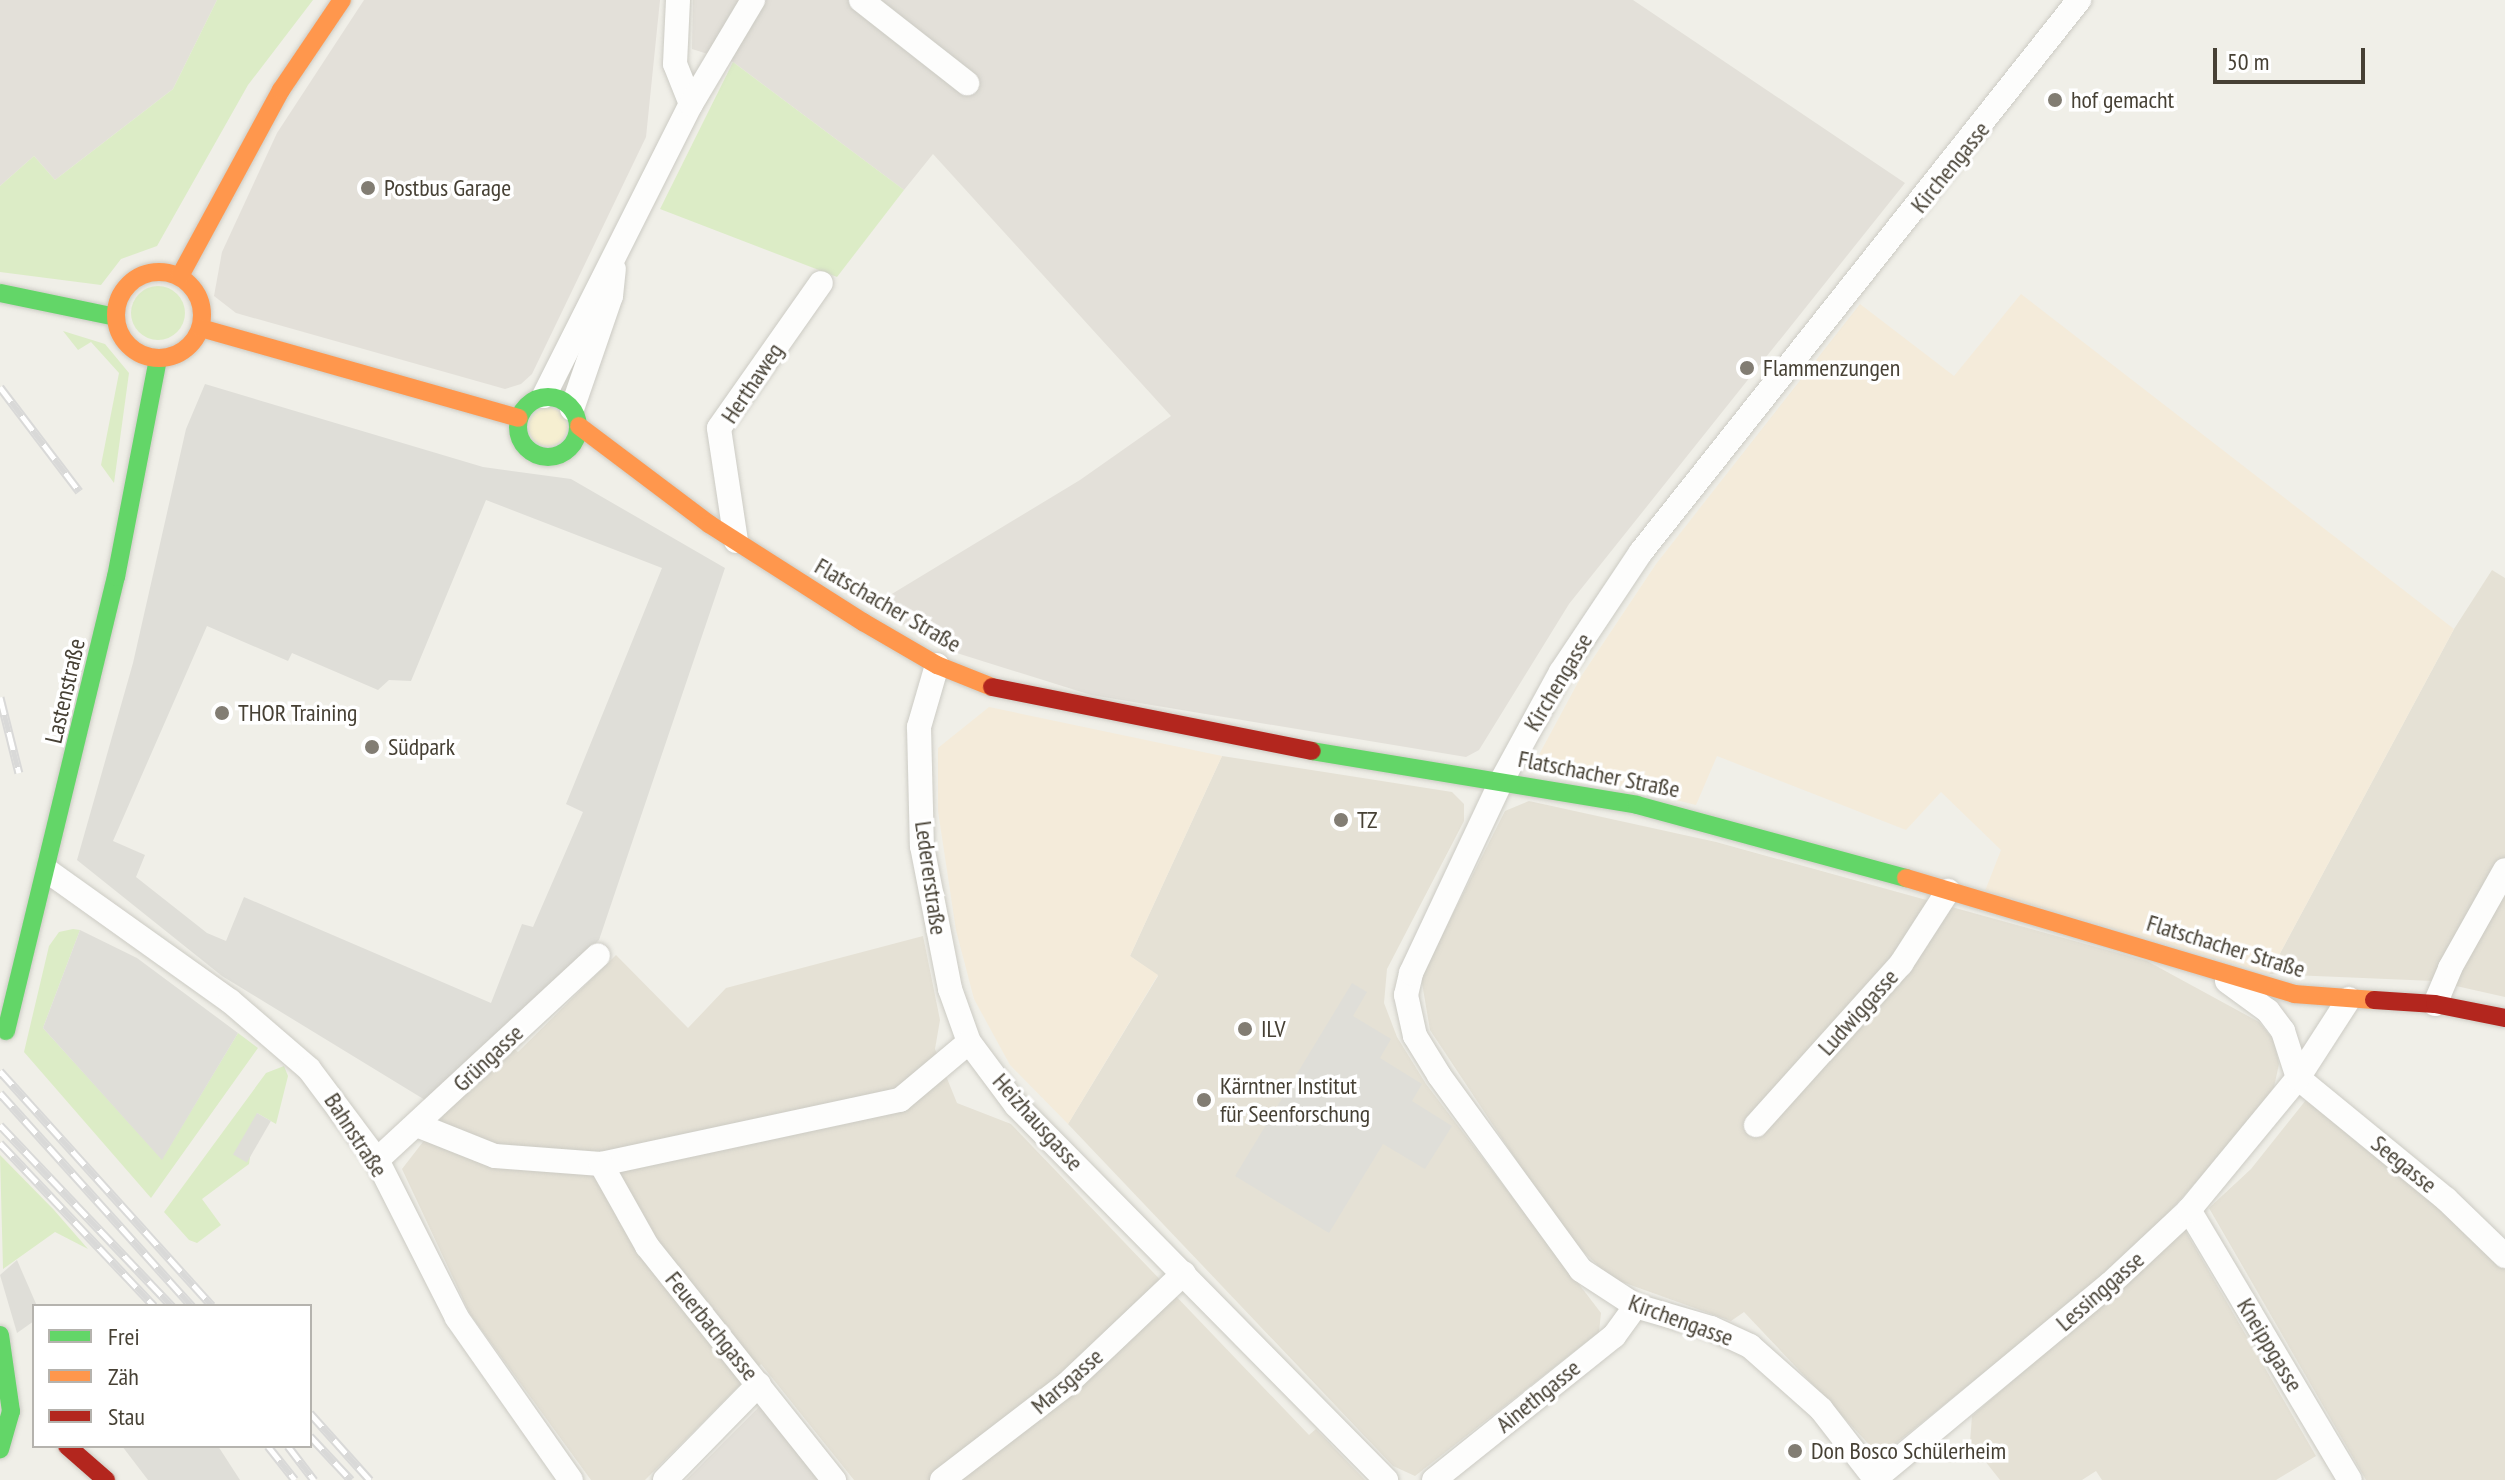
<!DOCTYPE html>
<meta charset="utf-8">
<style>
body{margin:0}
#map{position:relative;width:2505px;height:1480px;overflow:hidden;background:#f0efe8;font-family:"PT Sans Narrow",sans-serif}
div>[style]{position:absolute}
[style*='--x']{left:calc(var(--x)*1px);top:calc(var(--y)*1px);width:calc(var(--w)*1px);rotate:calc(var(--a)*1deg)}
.residential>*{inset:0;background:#e5e1d5}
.commercial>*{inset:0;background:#f4ebda}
.industrial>*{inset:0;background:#e3e0d9}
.green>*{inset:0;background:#dcecc6}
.round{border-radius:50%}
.sand>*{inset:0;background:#f6efd1}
.parking>*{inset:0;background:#dfded8;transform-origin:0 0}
.roads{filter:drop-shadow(0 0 2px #cccbc4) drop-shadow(0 0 2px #cccbc4)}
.street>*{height:24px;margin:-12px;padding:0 12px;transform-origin:12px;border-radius:12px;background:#fdfdfc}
.fast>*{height:18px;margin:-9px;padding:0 9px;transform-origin:9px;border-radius:9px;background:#63d668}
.fast>.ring{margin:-9px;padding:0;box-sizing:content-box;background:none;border:18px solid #63d668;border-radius:50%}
.slow>*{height:18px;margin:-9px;padding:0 9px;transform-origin:9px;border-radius:9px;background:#ff974d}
.slow>.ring{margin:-9px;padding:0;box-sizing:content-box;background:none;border:18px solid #ff974d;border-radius:50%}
.jam>*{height:18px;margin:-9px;padding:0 9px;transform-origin:9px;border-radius:9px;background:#b3261e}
.rail>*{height:9px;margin-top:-4.5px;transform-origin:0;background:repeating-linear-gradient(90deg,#fff 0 18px,#d9d9d8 0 36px);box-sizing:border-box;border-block:2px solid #d9d9d8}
.dots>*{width:22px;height:22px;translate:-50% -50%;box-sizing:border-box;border:4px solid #fff;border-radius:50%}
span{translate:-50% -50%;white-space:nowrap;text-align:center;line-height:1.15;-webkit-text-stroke:7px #fff;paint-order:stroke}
.poi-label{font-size:24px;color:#464034}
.left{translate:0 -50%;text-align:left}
.street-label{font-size:24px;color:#464034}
.legend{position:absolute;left:32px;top:1304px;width:280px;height:144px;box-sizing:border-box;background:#fff;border:2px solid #b5b3ae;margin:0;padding:10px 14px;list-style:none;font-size:24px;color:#464034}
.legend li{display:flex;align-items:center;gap:16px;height:40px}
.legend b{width:40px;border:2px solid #b5b3ae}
.scale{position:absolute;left:2213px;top:48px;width:152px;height:36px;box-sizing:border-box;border:4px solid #464034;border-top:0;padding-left:10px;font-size:24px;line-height:28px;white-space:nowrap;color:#464034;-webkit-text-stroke:6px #fff;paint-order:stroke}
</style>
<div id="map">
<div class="residential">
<div style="clip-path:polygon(2492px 570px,2505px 578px,2505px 997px,2434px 981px,2269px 974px,2454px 629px)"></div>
<div style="clip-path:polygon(1222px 756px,1452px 792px,1464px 804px,1464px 821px,1387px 969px,1384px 1003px,1397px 1037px,1426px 1084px,1601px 1313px,1599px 1332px,1415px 1476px,1393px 1466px,1068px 1124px,1158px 976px,1130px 956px)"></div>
<div style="clip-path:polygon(1529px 801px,1716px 842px,2147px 961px,2259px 1022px,2274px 1040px,2279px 1064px,2274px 1087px,2245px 1128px,2169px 1212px,2091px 1287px,1880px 1456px,1744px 1312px,1731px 1321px,1611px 1278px,1566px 1235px,1430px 1030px,1421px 977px,1505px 811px)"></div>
<div style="clip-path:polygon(923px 936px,940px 1020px,935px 1049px,957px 1103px,1011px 1124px,1309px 1435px,1316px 1429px,1365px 1480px,854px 1480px,761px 1364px,645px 1480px,591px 1480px,470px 1314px,402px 1169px,453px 1103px,511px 1046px,518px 1052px,616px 955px,688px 1028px,726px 988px)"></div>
<div style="clip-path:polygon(2306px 1100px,2434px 1197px,2505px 1269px,2505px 1480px,2366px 1480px,2209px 1208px,2251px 1169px)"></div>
<div style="clip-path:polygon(2185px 1230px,2316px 1456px,2276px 1480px,2102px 1480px,2096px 1471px,2082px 1480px,2000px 1480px,1970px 1442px,1972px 1416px)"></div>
</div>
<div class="commercial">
<div style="clip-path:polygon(2021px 294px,2454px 629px,2269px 974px,1985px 891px,2001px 850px,1941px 792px,1906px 830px,1717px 756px,1696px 805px,1534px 764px,1582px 675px,1656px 564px,1860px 304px,1954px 376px)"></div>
<div style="clip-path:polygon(989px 707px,1222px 756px,1130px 956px,1158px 975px,1068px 1124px,1010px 1065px,974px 999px,956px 930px,938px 811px,938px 748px)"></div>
</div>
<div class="industrial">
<div style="clip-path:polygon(0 0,217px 0,173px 89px,55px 180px,34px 156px,0 186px)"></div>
<div style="clip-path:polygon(364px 0,660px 0,646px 137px,532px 374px,521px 384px,505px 389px,236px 313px,214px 296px,222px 252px,277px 133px)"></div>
<div style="clip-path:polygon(693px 0,1633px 0,1905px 183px,1569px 604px,1479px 750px,1466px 757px,1091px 695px,944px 649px,872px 606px,1080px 480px,1171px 416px,933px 154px,904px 190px,733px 62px,692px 49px)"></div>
<div style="clip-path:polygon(763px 1403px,824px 1480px,686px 1480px)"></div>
</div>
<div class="green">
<div style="clip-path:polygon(217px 0,313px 0,248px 85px,157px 246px,121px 259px,101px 285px,0 272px,0 186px,34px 156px,55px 180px,173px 89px)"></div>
<div style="clip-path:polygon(733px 62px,904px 190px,837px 277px,660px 209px)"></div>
<div class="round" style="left:131px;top:286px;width:54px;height:54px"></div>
<div style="clip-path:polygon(63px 331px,105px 344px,129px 373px,114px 483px,101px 465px,119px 373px,91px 342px,78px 350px)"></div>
<div style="clip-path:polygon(73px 929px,80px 930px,43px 1028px,162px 1159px,238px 1033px,258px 1048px,151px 1198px,24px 1052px,49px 946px,59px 932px)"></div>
<div style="clip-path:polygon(284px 1066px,288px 1076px,276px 1124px,257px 1113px,249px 1164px,202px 1199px,221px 1225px,197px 1243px,189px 1240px,164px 1212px,266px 1073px)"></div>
<div style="clip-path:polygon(0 1155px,54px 1210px,88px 1249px,55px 1232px,3px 1269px)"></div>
</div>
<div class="sand">
<div class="round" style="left:529px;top:408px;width:38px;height:38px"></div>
</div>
<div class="parking">
<div style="clip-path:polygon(evenodd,205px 384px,483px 467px,571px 479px,725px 568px,599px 940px,430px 1103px,222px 976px,77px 860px,133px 663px,186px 429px,205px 384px,486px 500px,662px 568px,566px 804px,583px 812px,533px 927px,522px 924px,491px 1003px,244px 897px,226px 941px,207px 933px,136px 877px,145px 855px,113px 841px,207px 626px,288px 661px,292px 653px,378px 690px,389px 680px,411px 681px,486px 500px)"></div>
<div style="clip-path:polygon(80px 930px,137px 958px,238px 1033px,162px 1160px,43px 1028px)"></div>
<div style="clip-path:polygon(1352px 983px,1367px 992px,1353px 1016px,1391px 1039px,1380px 1058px,1422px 1084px,1412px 1101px,1452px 1126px,1425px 1169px,1383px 1144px,1329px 1233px,1235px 1176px)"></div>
<div style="left:257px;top:1113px;width:16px;height:48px;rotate:30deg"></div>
<div style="clip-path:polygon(17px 1260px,37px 1306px,34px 1321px,17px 1333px,0 1275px)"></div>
<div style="clip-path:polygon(122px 1446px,218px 1446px,240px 1480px,148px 1480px)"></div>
</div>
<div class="roads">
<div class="street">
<div style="--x:678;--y:0;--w:64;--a:92.7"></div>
<div style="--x:675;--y:64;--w:43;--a:68.2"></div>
<div style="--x:861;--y:0;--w:135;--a:38.1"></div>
<div style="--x:544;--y:396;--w:327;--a:-63.3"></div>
<div style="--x:691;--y:104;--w:121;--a:-59.2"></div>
<div style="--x:572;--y:409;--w:120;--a:-71"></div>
<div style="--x:611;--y:296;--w:27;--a:-84"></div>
<div style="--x:736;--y:541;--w:114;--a:-98.6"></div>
<div style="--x:719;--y:428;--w:177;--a:-54.9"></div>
<div style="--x:937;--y:665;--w:65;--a:106.2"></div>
<div style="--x:919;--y:727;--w:119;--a:88.6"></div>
<div style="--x:922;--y:846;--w:146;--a:78.9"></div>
<div style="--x:950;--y:989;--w:56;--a:70.3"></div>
<div style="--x:49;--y:872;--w:222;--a:35.5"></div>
<div style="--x:230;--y:1001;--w:104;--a:40.7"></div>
<div style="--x:309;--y:1069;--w:114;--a:53.2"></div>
<div style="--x:377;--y:1160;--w:177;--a:63.1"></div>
<div style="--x:457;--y:1318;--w:198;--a:54.9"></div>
<div style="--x:2227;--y:981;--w:51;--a:36.2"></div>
<div style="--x:2268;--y:1011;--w:25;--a:53"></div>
<div style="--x:2283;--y:1031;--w:49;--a:72.3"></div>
<div style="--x:2298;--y:1078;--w:191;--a:39.3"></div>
<div style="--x:2446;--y:1199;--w:82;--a:44"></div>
<div style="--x:2435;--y:1004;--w:39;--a:-67"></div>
<div style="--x:2450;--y:968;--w:112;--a:-60.7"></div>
<div style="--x:417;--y:1125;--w:84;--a:21.7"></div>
<div style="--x:495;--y:1156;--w:106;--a:4.3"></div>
<div style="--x:601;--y:1164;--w:306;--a:-12.1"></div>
<div style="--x:900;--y:1100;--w:90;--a:-40"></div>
<div style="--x:969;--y:1042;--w:79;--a:53.3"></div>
<div style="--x:1016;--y:1105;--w:527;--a:45.38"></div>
<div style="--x:1756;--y:1125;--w:217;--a:-48"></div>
<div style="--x:1901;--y:964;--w:87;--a:-57.2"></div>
<div style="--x:377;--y:1160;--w:301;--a:-42.8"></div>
<div style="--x:601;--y:1164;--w:94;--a:60.7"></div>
<div style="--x:647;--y:1246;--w:300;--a:51.4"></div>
<div style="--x:2189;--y:1210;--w:314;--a:59.2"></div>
<div style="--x:1876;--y:1478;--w:305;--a:-39.7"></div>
<div style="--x:2111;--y:1283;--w:107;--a:-43.1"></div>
<div style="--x:2189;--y:1210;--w:171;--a:-50.5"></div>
<div style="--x:2298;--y:1078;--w:94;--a:-57.2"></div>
<div style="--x:665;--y:1480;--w:134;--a:-45.6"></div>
<div style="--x:942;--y:1480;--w:158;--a:-37.5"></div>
<div style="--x:1067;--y:1384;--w:161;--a:-43.5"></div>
<div style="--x:1434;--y:1480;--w:231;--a:-38.7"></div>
<div style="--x:1614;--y:1336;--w:37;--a:-54"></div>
<div style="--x:1876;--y:1480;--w:90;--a:-127.8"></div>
<div style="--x:1821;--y:1409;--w:95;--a:-138.4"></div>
<div style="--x:1750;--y:1346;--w:43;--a:-155.2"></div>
<div style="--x:1711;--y:1328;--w:78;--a:-163.7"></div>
<div style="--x:1636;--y:1306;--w:66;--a:-146.8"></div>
<div style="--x:1581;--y:1270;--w:241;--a:-126.1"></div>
<div style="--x:1439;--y:1075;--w:46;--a:-121.6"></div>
<div style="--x:1415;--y:1036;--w:42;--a:-102.4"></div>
<div style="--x:1406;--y:995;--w:23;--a:-77"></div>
<div style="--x:1411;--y:973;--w:213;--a:-64.8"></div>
<div style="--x:1502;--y:780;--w:123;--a:-61.4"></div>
<div style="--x:1561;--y:672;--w:144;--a:-56.3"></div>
<div style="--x:1641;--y:552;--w:705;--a:-51.57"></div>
</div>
<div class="fast">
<div style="--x:0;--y:293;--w:118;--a:11.7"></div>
<div class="ring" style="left:518px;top:397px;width:42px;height:42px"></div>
<div style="--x:1312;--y:751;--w:329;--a:9.4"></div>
<div style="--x:1637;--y:805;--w:279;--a:15.2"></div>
<div style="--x:6;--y:1031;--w:467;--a:-76.4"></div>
<div style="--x:116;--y:577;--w:222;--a:-79.1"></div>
<div style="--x:0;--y:1335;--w:77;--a:81.8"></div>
<div style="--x:11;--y:1411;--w:40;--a:106"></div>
</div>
<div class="slow">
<div class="ring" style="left:116px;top:272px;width:68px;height:68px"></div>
<div style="--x:180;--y:276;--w:212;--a:-61.5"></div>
<div style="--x:281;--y:90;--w:109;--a:-55.9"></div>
<div style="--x:201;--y:328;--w:330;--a:15.8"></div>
<div style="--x:579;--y:426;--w:163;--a:37"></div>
<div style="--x:709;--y:524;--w:183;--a:32.5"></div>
<div style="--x:863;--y:622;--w:86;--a:30.2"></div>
<div style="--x:937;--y:665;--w:59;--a:21.8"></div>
<div style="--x:1906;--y:878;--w:405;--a:16.6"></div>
<div style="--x:2294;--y:994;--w:80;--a:4.3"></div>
</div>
<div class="jam">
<div style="--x:992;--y:687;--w:326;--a:11.3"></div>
<div style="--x:2374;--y:1000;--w:61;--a:3.8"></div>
<div style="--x:2435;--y:1004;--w:71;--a:11.3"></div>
<div style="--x:67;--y:1446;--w:52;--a:41.1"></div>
</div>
</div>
<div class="rail">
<div style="--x:0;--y:387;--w:131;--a:52.8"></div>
<div style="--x:0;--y:697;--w:78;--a:76"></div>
<div style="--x:0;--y:1071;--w:316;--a:47.9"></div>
<div style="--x:0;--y:1093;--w:287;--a:48"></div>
<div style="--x:0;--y:1125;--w:250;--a:46.5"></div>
<div style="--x:0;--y:1143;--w:224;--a:46.6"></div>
<div style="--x:310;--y:1413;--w:90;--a:48.2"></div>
<div style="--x:310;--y:1436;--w:60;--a:47"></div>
<div style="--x:268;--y:1446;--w:43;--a:51.5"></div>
<div style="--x:288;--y:1446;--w:43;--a:52.6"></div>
</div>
<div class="dots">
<div style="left:2055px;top:100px;background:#827d73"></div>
<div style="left:368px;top:188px;background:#827d73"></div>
<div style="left:1747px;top:368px;background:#827d73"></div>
<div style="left:222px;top:713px;background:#827d73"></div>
<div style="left:372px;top:747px;background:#827d73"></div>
<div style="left:1341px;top:820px;background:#827d73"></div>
<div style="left:1245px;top:1029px;background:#827d73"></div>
<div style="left:1204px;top:1100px;background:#827d73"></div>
<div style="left:1795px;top:1451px;background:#827d73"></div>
</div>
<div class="poi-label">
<span class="left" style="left:2071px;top:100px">hof gemacht</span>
<span class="left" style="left:384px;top:188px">Postbus Garage</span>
<span class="left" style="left:1763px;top:368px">Flammenzungen</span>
<span class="left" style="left:238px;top:713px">THOR Training</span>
<span class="left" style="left:388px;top:747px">Südpark</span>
<span class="left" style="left:1357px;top:820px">TZ</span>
<span class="left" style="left:1261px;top:1029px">ILV</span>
<span class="left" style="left:1220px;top:1100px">Kärntner Institut<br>für Seenforschung</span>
<span class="left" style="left:1811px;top:1451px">Don Bosco Schülerheim</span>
</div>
<div class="street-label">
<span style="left:1950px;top:167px;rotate:-51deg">Kirchengasse</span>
<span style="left:752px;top:383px;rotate:-56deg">Herthaweg</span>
<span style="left:888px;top:605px;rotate:30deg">Flatschacher Straße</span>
<span style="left:1558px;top:682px;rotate:-59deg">Kirchengasse</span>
<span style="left:65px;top:691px;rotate:-77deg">Lastenstraße</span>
<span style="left:1599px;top:774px;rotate:11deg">Flatschacher Straße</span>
<span style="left:931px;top:878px;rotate:82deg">Ledererstraße</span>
<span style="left:2226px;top:946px;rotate:17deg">Flatschacher Straße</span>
<span style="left:1858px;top:1012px;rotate:-48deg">Ludwiggasse</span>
<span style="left:488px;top:1058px;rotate:-43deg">Grüngasse</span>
<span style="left:1038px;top:1122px;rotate:48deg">Heizhausgasse</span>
<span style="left:356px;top:1135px;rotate:57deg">Bahnstraße</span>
<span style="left:2404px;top:1164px;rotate:39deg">Seegasse</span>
<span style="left:2100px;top:1291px;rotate:-41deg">Lessinggasse</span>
<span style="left:1681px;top:1320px;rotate:20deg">Kirchengasse</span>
<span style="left:712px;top:1326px;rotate:51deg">Feuerbachgasse</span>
<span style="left:2270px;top:1345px;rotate:59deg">Kneippgasse</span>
<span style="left:1067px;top:1381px;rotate:-41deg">Marsgasse</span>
<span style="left:1538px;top:1396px;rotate:-39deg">Ainethgasse</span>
</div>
<ul class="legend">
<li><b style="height:10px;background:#63d668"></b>Frei</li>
<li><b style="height:10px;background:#ff974d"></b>Zäh</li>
<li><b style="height:10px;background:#b3261e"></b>Stau</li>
</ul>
<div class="scale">50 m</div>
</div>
